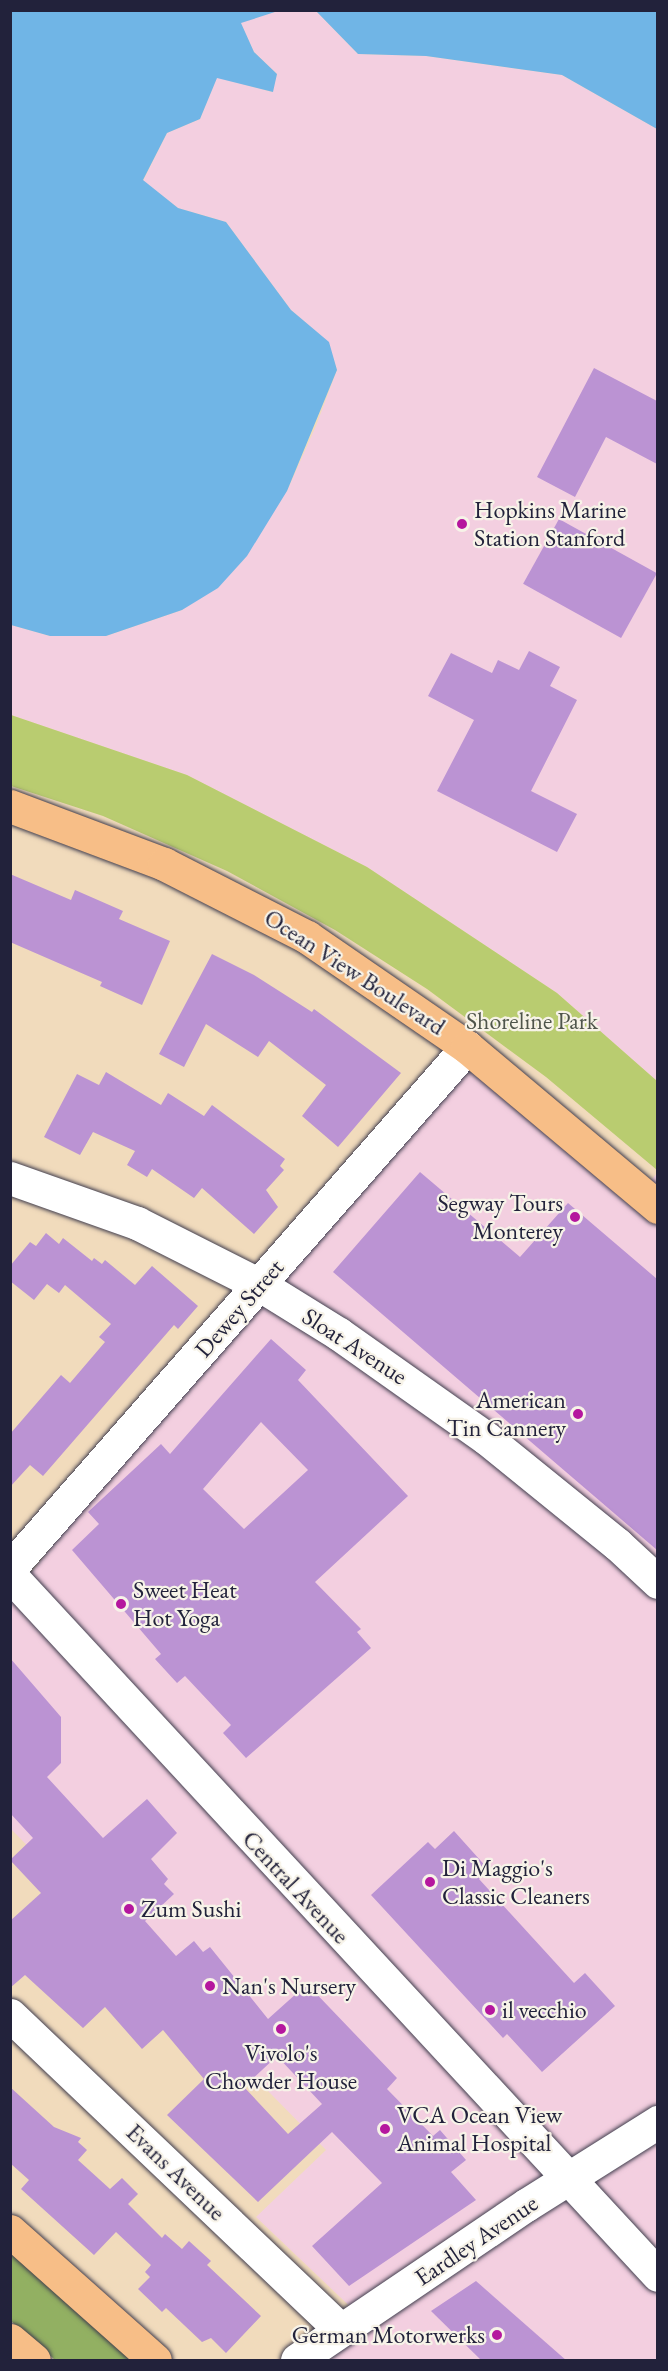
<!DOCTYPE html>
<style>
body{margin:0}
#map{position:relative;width:668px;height:2371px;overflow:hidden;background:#f1dbbc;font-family:"EB Garamond",serif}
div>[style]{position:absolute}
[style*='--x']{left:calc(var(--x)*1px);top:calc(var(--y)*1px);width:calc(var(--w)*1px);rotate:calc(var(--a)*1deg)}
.built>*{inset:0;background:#f3cfe0}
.green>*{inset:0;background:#b9cc70}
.forest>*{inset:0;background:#92b062}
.water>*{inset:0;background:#70b5e6}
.building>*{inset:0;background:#bb93d3;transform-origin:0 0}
.roads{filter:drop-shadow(0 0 2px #413e4e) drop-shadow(0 0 2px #413e4e)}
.minor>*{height:33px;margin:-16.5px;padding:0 16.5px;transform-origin:16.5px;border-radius:16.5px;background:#fff}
.major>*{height:33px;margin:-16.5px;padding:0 16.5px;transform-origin:16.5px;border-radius:16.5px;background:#f7be87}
.dots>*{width:16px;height:16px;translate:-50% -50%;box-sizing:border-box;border:3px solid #f7f3e8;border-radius:50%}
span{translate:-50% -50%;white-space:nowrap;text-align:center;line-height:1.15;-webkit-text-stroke:4.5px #f7f3e8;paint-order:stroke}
.poi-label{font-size:24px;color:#22223b}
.left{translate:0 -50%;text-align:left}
.right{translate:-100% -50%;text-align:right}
.street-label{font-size:24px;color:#22223b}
.park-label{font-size:24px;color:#4f554b}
.frame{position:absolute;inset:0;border:12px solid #22223b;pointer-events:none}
</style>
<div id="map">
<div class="built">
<div style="clip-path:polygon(278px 11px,316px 11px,358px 54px,426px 56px,562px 75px,657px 129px,657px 1081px,557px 993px,367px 867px,187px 775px,11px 715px,11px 625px,50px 636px,106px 636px,182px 610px,287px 491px,316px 426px,337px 370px,328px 342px,291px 310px,226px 222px,178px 208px,143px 181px,167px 133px,200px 119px,217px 77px,272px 92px,277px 74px,254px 52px,240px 22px)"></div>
<div style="clip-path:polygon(467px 1047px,641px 1193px,657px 1173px,657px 2360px,297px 2360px,361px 2317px,256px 2217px,326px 2150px,11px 1829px,11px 1598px,260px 1285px)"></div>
</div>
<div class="green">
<div style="clip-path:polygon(11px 715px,187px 775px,367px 867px,557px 993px,657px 1081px,657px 1170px,546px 1077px,427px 989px,335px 930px,227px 871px,103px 816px,11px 786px)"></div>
</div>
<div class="forest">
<div style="clip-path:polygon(11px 2250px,134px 2360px,55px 2360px,11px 2321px)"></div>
</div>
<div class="water">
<div style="clip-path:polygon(10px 11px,278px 11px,241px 23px,254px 52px,277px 74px,273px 92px,217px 78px,200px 119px,167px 133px,143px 180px,178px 208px,226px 222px,291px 310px,329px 342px,337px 370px,287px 491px,247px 556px,218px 588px,182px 610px,106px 636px,50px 636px,11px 625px)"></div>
<div style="clip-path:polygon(316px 11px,657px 11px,657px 129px,562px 75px,426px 56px,358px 54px)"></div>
</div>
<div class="building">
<div style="clip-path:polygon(594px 368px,657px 401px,657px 464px,606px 437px,575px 497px,537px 477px)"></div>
<div style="left:559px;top:519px;width:112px;height:74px;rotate:29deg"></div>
<div style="clip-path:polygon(529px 651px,560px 667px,550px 686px,577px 700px,531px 791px,577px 814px,557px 852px,437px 791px,474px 720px,428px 696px,451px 653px,492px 673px,498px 660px,519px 670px)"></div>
<div style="clip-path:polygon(10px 874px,71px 900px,75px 890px,123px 911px,119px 919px,170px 941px,142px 1005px,100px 986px,102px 982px,10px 942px)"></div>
<div style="clip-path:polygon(212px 954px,254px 975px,312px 1012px,314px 1009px,401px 1073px,338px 1147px,302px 1116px,326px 1085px,269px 1041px,258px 1057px,206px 1024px,184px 1067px,159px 1054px)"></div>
<div style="clip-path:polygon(106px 1072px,161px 1105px,168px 1093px,204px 1116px,212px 1105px,285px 1159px,280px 1166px,284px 1170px,266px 1190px,278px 1207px,254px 1234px,202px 1188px,194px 1198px,152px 1169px,147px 1177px,127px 1165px,135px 1151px,93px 1132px,80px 1155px,44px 1137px,77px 1074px,99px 1085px)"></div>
<div style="clip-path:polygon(420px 1172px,520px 1257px,568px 1203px,657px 1279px,657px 1550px,333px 1272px)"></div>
<div style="clip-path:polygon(46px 1233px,59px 1244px,63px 1238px,92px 1261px,94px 1258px,102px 1264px,105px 1260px,135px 1285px,152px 1266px,198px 1306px,178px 1329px,174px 1325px,43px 1476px,30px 1465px,10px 1487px,10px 1434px,61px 1375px,70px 1383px,105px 1342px,99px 1337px,111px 1324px,65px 1285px,59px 1293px,47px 1284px,34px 1300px,10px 1281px,10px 1266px,30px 1242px,36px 1246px)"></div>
<div style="clip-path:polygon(evenodd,271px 1339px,306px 1370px,298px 1380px,408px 1496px,315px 1582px,361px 1629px,357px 1632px,371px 1648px,246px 1758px,223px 1733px,231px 1725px,185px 1676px,177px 1683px,155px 1659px,161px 1654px,72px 1550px,99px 1524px,88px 1512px,161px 1444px,170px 1454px,271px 1339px,261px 1422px,308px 1470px,244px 1529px,203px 1489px,261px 1422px)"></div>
<div style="clip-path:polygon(evenodd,10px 1658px,61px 1717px,61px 1763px,47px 1777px,103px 1838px,147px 1799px,177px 1833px,151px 1859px,168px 1879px,164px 1884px,174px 1894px,145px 1921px,176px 1956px,194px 1941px,203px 1952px,210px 1947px,268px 2019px,307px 1984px,397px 2078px,387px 2089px,433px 2136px,440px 2130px,466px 2160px,451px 2172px,476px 2200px,349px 2286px,312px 2246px,382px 2183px,332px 2132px,258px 2202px,167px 2115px,204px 2079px,163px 2030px,142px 2049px,105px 2007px,83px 2028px,25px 1975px,10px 1988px,10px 1921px,41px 1893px,10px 1860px,33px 1838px,10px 1813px,10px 1658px,277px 2056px,322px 2104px,288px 2134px,244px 2087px,277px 2056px)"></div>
<div style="clip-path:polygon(454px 1831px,489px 1870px,479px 1879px,574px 1983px,585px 1973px,615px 2006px,542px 2072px,507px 2034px,503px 2038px,371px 1895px,428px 1842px,435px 1849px)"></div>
<div style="clip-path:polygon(10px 2087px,54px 2127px,81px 2138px,78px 2142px,87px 2150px,78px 2160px,110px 2189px,122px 2178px,138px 2194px,128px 2204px,162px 2238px,165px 2234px,182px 2249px,189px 2241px,211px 2261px,207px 2265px,261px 2316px,226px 2353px,211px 2338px,202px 2342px,166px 2308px,162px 2312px,138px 2289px,150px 2277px,145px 2272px,151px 2265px,116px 2232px,94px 2255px,21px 2189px,29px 2180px,10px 2163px)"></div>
<div style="clip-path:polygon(476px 2281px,567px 2361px,482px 2361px,431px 2311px)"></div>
</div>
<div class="roads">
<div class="minor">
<div style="--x:10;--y:1178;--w:135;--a:19.5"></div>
<div style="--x:137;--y:1223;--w:138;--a:26.8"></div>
<div style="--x:260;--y:1285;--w:93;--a:31.8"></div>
<div style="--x:339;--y:1334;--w:180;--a:35.3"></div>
<div style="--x:486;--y:1438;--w:169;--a:39"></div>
<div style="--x:617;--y:1544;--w:56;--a:42.8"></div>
<div style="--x:10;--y:1568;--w:693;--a:-48.74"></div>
<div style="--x:10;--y:1575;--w:954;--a:47.21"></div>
<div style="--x:10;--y:2015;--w:457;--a:43.6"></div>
<div style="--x:297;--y:2360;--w:277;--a:-34.1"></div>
<div style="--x:526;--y:2205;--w:156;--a:-32.2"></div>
</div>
<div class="major">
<div style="--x:10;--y:806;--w:165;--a:20.6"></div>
<div style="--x:164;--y:864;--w:161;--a:27"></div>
<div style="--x:307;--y:937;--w:194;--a:34.5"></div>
<div style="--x:467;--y:1047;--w:249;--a:40"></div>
<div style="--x:10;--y:2231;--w:194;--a:41.7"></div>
<div style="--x:10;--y:2340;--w:31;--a:40"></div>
</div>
</div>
<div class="dots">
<div style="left:462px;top:524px;background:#b5179e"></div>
<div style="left:575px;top:1217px;background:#b5179e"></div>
<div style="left:578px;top:1414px;background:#b5179e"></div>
<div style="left:121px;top:1604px;background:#b5179e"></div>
<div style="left:430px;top:1882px;background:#b5179e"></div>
<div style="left:129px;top:1909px;background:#b5179e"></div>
<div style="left:210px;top:1986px;background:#b5179e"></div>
<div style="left:490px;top:2010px;background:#b5179e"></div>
<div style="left:281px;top:2029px;background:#b5179e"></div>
<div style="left:385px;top:2129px;background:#b5179e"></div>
<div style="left:497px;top:2335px;background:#b5179e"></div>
</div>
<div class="poi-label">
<span class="left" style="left:474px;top:524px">Hopkins Marine<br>Station Stanford</span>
<span class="right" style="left:563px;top:1217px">Segway Tours<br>Monterey</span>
<span class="right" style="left:566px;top:1414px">American<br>Tin Cannery</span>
<span class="left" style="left:133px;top:1604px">Sweet Heat<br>Hot Yoga</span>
<span class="left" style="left:442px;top:1882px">Di Maggio's<br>Classic Cleaners</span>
<span class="left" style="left:141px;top:1909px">Zum Sushi</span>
<span class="left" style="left:222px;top:1986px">Nan's Nursery</span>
<span class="left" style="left:502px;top:2010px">il vecchio</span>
<span style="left:281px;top:2067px">Vivolo's<br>Chowder House</span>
<span class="left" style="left:397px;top:2129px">VCA Ocean View<br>Animal Hospital</span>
<span class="right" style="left:485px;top:2335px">German Motorwerks</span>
</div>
<div class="street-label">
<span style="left:355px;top:972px;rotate:33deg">Ocean View Boulevard</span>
<span style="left:239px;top:1308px;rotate:-49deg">Dewey Street</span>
<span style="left:355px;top:1346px;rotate:33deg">Sloat Avenue</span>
<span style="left:296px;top:1887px;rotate:47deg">Central Avenue</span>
<span style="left:176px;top:2172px;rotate:44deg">Evans Avenue</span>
<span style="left:476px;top:2240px;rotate:-34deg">Eardley Avenue</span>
</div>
<div class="park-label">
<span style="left:532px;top:1021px">Shoreline Park</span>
</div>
<div class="frame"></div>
</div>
